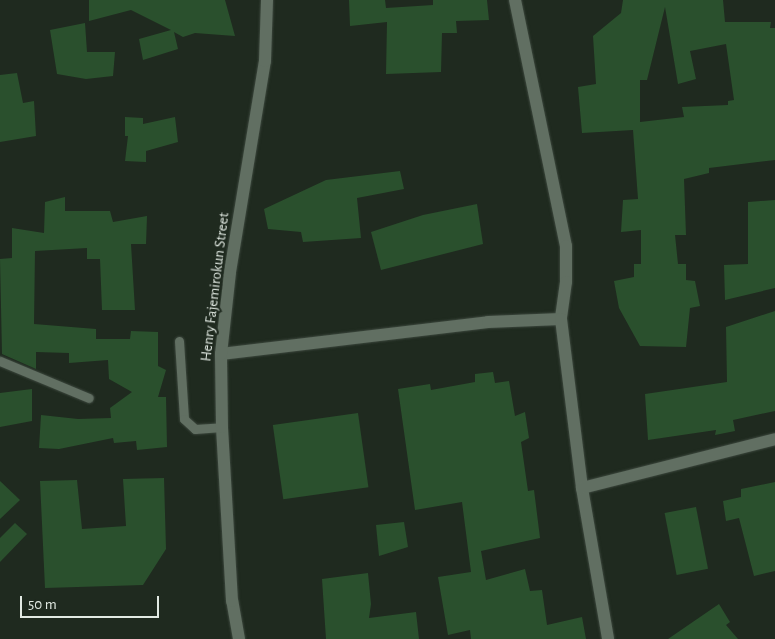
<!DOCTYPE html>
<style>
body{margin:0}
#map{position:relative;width:775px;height:639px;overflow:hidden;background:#1f2a1f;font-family:"Alegreya Sans",sans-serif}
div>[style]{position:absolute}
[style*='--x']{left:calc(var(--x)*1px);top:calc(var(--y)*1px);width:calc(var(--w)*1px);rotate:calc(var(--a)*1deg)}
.building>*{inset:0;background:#2a502d;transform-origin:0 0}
.roads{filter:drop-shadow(0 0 1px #3c473d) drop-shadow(0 0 1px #3c473d)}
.lane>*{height:9px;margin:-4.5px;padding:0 4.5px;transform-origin:4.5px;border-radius:4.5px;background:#616f62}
.street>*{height:12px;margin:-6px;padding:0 6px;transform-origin:6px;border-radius:6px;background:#616f62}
span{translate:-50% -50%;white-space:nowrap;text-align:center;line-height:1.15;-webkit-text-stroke:4.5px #1f2a1f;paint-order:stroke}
.street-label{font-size:15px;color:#e2eae3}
.scale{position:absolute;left:20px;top:596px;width:139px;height:22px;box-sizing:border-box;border:2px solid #e2eae3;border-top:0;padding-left:6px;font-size:15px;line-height:18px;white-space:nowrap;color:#e2eae3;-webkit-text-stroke:4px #1f2a1f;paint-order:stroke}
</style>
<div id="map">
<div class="building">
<div style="clip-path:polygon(89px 0,225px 0,235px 36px,195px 33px,183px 37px,174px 32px,178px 49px,143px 60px,139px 39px,171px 30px,131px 10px,89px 21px)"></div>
<div style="clip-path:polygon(349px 0,385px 0,386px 8px,433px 5px,433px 0,487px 0,489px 20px,456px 21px,457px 33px,442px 33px,441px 72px,386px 74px,387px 22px,350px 26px)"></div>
<div style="clip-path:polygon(evenodd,623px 0,723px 0,725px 22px,771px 22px,770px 28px,775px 28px,775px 160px,709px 168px,709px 173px,684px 179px,686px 235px,675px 235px,678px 264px,686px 264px,686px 280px,695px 281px,700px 306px,690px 308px,686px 347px,640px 346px,619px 308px,614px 281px,634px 277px,634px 264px,641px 264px,641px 230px,621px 232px,623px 200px,638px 199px,633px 130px,582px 133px,578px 87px,596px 84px,593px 36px,621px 13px,623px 0,665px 7px,678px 84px,696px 79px,690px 51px,726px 44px,734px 100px,728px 101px,728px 105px,682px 107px,684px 117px,640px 122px,640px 80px,647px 80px,665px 7px)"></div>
<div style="clip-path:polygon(85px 23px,87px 52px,115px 52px,113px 76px,86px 79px,57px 74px,50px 30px)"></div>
<div style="clip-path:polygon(17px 73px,23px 103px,34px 101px,36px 136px,0 142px,0 75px)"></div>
<div style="clip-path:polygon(125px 117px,143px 118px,143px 124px,175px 117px,178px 142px,146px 151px,146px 162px,125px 161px,128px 136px,125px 136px)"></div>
<div style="clip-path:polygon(400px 171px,404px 189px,357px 198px,361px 238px,303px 242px,301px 232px,268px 229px,264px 209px,326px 180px)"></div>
<div style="clip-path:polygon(65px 197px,65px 211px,110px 211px,113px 222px,147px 216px,146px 244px,131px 244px,135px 310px,102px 310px,100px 259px,87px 259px,87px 248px,35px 251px,34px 324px,96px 329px,96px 339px,130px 339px,131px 331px,158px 332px,158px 366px,166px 370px,158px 397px,166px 397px,167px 447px,137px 450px,136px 441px,114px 443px,113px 438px,59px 449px,39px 448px,41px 415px,78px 419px,111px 418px,110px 408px,132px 392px,109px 379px,108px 360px,69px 363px,69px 353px,36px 352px,36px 369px,2px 354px,0 259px,12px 258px,12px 228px,44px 233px,45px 202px)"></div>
<div style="clip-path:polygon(775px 200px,775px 288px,725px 300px,724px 265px,748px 264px,748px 202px)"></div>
<div style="clip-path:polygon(477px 204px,483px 244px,381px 270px,371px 232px,423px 215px)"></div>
<div style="clip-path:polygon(775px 311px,775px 411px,733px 420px,735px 431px,715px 435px,716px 430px,648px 440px,645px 394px,727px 382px,726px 327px)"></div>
<div style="clip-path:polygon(493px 372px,495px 383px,509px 381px,515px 416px,525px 412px,529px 438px,521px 442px,528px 491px,534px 490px,540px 538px,481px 551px,486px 580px,525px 569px,530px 591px,542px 590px,547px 625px,582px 617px,586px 639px,471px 639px,470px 630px,448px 635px,438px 577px,471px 572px,462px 502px,415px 510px,398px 389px,430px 384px,431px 390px,475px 382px,475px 374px)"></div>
<div style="clip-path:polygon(32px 389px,32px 421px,0 427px,0 393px)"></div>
<div style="left:358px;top:413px;width:75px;height:86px;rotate:82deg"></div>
<div style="clip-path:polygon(164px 478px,166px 549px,143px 585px,45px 588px,40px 481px,77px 480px,82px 529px,126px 526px,123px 479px)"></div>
<div style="clip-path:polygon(0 481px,20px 500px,0 519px)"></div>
<div style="clip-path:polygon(775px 482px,775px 571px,754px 576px,739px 518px,726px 521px,723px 501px,741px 497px,741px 489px)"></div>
<div style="left:696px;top:507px;width:63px;height:32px;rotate:79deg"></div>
<div style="clip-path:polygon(404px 522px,408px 547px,379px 556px,376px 525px)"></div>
<div style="clip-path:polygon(15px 523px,27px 534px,0 562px,0 538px)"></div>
<div style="clip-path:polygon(368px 573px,371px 604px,369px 618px,416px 612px,419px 639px,326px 639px,322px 579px)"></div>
<div style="clip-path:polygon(719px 604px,730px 622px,726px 625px,738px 639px,668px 639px)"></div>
</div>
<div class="roads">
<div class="lane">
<div style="--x:179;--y:341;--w:78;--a:86.3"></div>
<div style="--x:184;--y:419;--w:15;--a:42"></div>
<div style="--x:195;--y:429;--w:27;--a:-4"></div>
<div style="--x:0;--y:361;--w:96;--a:22.6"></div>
</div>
<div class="street">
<div style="--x:515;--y:0;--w:251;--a:78.3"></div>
<div style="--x:566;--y:246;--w:36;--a:90"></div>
<div style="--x:566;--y:282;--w:37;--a:98"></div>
<div style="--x:221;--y:354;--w:269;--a:-6.8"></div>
<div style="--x:488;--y:322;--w:73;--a:-2.4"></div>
<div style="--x:561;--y:319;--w:170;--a:82.9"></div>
<div style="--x:582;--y:488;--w:153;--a:80.2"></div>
<div style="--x:582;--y:488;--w:199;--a:-14.2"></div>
<div style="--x:239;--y:639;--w:39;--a:-100"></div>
<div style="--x:232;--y:601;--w:174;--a:-93.3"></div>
<div style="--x:222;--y:427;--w:73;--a:-90.8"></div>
<div style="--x:221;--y:354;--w:82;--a:-83.7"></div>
<div style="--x:230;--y:272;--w:214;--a:-80.6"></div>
<div style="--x:265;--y:61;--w:61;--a:-88.1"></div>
</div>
</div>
<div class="street-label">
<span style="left:215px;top:287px;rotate:-83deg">Henry Fajemirokun Street</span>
</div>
<div class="scale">50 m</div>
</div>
